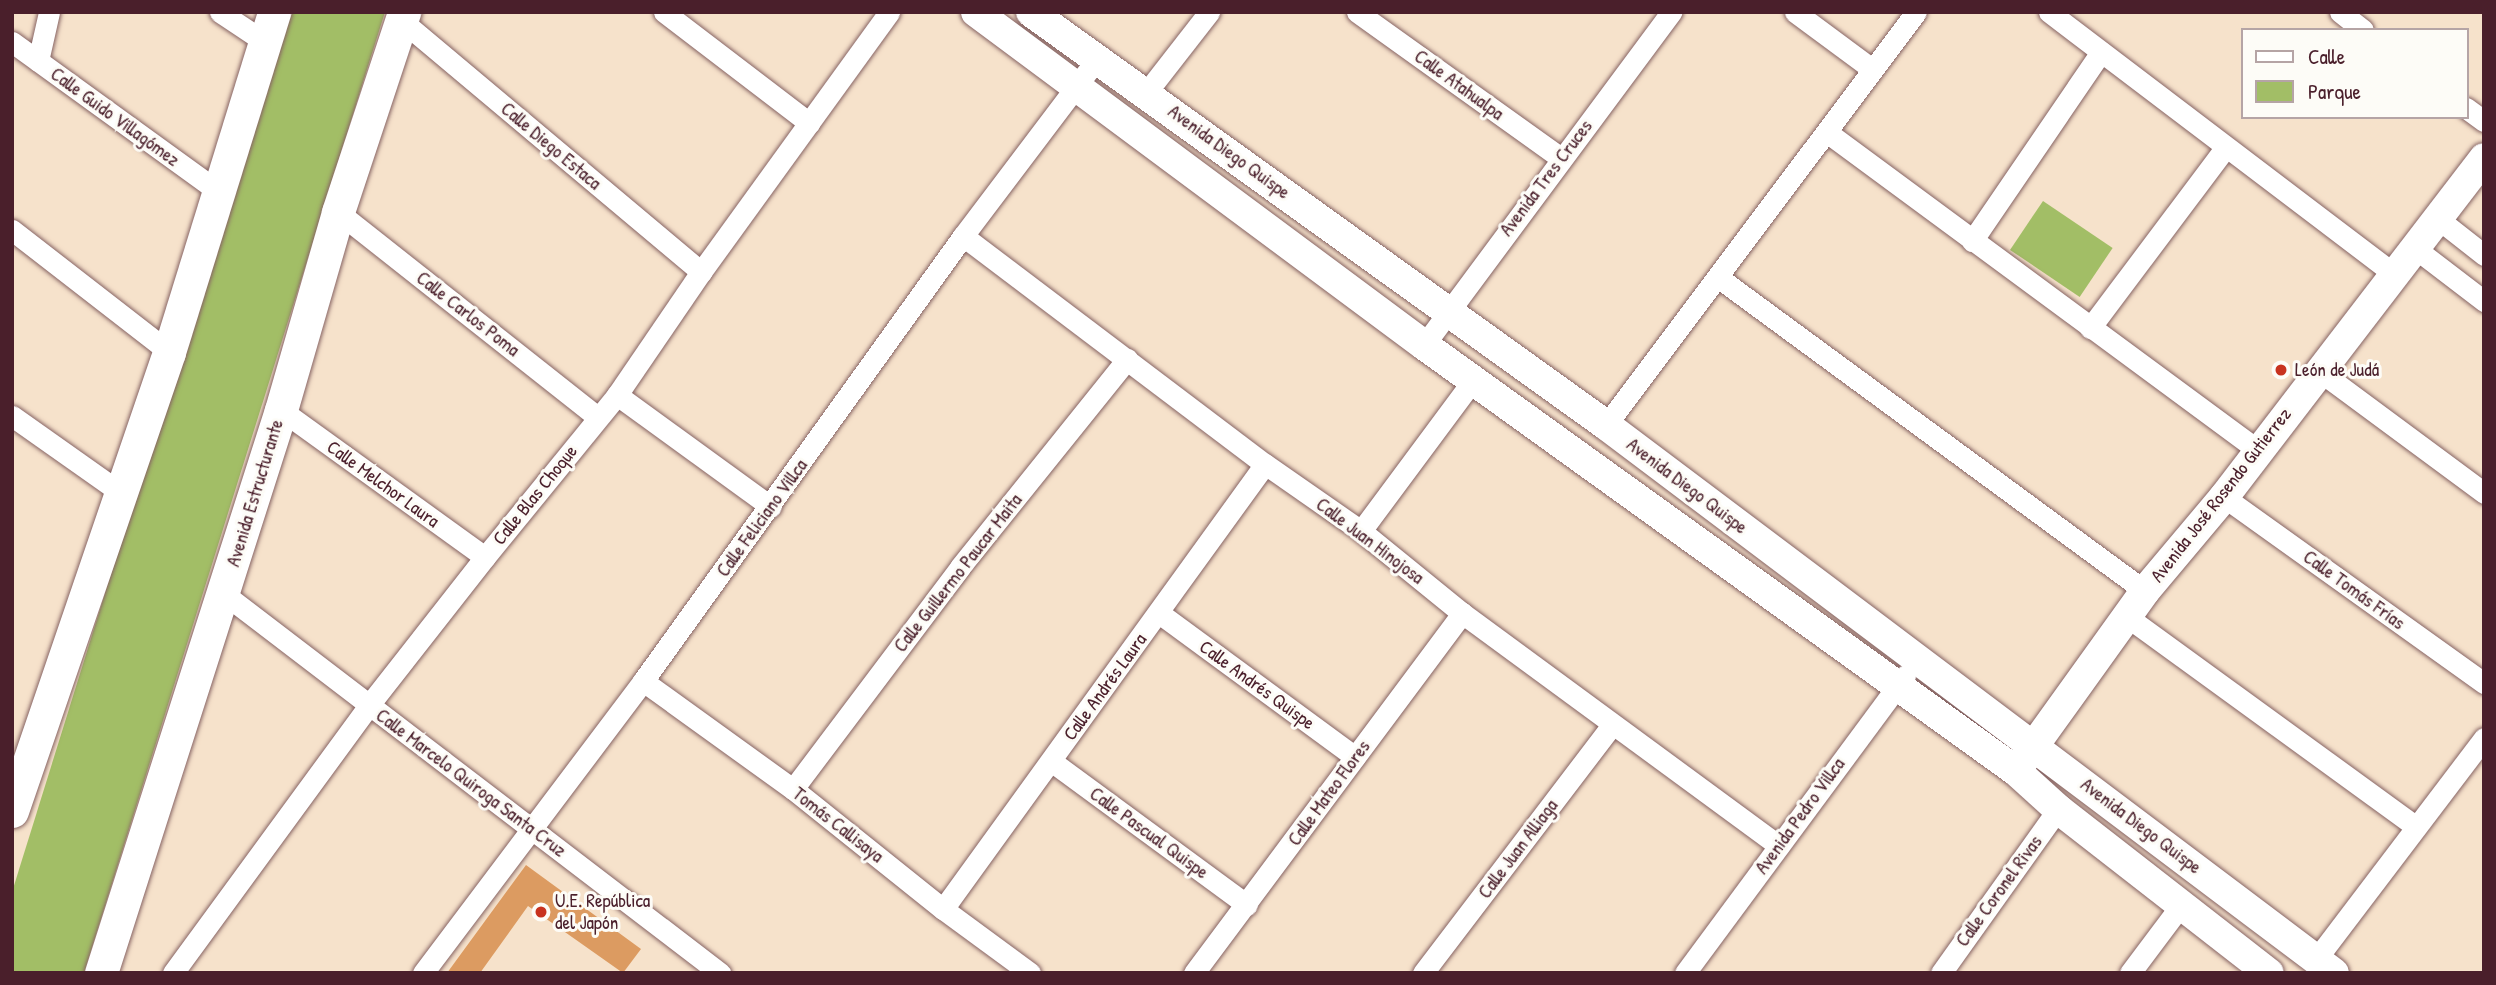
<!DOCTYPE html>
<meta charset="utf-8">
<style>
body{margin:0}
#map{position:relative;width:2496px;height:985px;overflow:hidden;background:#f6e2cb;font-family:"Patrick Hand",sans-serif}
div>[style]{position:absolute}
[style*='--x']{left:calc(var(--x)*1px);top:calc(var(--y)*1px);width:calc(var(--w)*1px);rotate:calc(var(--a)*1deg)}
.green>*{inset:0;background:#a2be66;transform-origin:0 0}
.building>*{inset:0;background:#dc9b61}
.roads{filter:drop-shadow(0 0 2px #866363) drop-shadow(0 0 2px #866363)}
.street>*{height:21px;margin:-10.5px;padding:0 10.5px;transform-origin:10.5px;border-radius:10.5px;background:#fff}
.secondary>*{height:30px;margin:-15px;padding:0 15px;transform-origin:15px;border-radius:15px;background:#fff}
.primary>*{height:33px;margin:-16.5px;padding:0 16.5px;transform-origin:16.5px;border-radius:16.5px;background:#fff}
.dots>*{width:19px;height:19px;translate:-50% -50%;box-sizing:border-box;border:4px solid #fdfcf7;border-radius:50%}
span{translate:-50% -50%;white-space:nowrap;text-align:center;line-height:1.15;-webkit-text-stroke:6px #fdfcf7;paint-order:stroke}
.street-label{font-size:19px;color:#4a1f2b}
.poi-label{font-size:19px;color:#4a1f2b}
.left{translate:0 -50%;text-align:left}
.frame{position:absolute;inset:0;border:14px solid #4a1f2b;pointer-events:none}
.legend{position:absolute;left:2241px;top:28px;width:228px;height:91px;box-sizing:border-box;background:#fdfcf7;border:2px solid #b5a4a5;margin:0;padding:9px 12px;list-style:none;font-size:21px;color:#4a1f2b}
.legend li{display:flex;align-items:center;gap:14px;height:35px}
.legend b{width:35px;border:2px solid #b5a4a5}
</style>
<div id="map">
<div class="green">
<div style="clip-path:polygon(286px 12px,385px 12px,84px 973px,12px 973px,12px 892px)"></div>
<div style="left:2043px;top:201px;width:84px;height:59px;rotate:34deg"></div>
</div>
<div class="building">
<div style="clip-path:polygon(526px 865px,641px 949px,623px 973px,528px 906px,480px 973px,447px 973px)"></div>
</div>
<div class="roads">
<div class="street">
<div style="--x:220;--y:12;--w:54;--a:33.7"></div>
<div style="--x:664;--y:12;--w:183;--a:37.4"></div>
<div style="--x:1357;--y:12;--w:251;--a:35.6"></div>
<div style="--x:1795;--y:12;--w:96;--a:36.5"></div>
<div style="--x:2049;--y:12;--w:433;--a:37.2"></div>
<div style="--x:2340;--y:12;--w:29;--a:38"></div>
<div style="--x:401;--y:20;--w:392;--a:40"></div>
<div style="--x:12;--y:42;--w:254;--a:35.9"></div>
<div style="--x:38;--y:61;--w:50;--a:-77.3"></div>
<div style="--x:1146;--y:93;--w:103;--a:-52.1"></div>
<div style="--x:2466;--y:108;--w:22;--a:36"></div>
<div style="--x:1828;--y:133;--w:536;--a:36.42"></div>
<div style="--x:338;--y:212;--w:331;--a:38.3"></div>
<div style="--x:2437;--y:218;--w:60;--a:38.2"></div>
<div style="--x:12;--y:230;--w:199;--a:37.8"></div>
<div style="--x:963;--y:236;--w:378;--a:37.1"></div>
<div style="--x:1265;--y:464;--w:117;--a:34.9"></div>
<div style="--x:1361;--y:531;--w:130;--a:39.1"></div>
<div style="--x:1462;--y:613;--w:393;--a:36.3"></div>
<div style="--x:1972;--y:241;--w:229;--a:-55.7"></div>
<div style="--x:2416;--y:249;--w:86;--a:37.4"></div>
<div style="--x:1719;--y:278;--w:529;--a:36.31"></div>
<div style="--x:2090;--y:328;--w:226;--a:-53.1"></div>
<div style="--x:1424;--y:345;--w:415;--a:-53.4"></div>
<div style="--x:2318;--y:370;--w:207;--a:36.5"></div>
<div style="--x:617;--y:395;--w:190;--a:36"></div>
<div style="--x:281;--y:410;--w:251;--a:35.8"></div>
<div style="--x:12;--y:416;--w:133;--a:35.2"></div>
<div style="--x:1606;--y:425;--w:516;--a:-53.11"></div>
<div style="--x:2224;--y:497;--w:320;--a:35.6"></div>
<div style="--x:1361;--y:531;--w:189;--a:-53.4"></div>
<div style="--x:223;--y:593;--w:626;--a:37.4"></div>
<div style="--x:1159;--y:613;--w:243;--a:36.3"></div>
<div style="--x:2126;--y:616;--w:357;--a:36"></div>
<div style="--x:643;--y:681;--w:185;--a:35.8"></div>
<div style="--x:793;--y:789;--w:192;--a:38.7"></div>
<div style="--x:943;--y:909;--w:108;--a:36.3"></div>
<div style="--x:1051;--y:761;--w:243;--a:36.3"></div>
<div style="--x:793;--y:789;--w:278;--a:-53"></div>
<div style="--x:960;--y:567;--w:267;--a:-51.2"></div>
<div style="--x:943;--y:909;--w:549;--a:-54.11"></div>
<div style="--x:2317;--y:958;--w:276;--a:-52.8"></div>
<div style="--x:173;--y:973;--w:332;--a:-53.8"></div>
<div style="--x:369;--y:705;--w:188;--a:-51.9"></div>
<div style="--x:485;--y:557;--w:209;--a:-50.8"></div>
<div style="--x:617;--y:395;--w:149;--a:-55.7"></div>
<div style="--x:701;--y:272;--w:321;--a:-54.1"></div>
<div style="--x:423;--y:973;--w:366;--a:-53"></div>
<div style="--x:643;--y:681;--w:548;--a:-54.28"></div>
<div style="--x:963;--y:236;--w:221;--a:-52.9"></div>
<div style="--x:1194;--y:973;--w:449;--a:-53.3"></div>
<div style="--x:1423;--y:973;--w:312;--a:-52.7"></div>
<div style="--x:1685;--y:973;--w:370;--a:-53.5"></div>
<div style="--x:1941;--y:973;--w:201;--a:-54.5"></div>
<div style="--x:2130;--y:973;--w:85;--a:-53.1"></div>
</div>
<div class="secondary">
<div style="--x:976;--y:12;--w:558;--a:36.62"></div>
<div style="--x:1424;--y:345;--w:729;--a:35.74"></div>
<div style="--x:2016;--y:771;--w:57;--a:42.1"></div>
<div style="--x:2058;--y:809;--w:267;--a:37.9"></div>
<div style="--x:1031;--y:12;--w:708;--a:35.69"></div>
<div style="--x:1606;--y:425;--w:911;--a:36.97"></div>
<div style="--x:2023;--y:761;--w:209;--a:-54.3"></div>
<div style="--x:2145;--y:591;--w:123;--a:-50"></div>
<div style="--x:2224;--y:497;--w:427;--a:-52.5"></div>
</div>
<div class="primary">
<div style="--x:12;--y:811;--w:485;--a:-71.1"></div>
<div style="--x:169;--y:352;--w:356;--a:-72.8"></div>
<div style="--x:101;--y:973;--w:591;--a:-72.27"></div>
<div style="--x:281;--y:410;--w:206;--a:-73.9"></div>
<div style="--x:338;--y:212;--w:211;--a:-71.7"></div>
</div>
</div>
<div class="dots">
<div style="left:2281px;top:370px;background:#c8321e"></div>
<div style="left:541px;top:912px;background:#c8321e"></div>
</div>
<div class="street-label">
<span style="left:1459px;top:85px;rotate:36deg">Calle Atahualpa</span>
<span style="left:115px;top:117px;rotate:36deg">Calle Guido Villagómez</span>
<span style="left:551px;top:146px;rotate:40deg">Calle Diego Estaca</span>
<span style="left:1229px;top:152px;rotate:36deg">Avenida Diego Quispe</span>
<span style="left:1546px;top:178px;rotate:-53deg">Avenida Tres Cruces</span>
<span style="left:468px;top:314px;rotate:38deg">Calle Carlos Poma</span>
<span style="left:383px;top:484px;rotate:36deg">Calle Melchor Laura</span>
<span style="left:1687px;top:486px;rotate:37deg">Avenida Diego Quispe</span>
<span style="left:255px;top:493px;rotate:-73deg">Avenida Estructurante</span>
<span style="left:535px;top:495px;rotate:-51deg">Calle Blas Choque</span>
<span style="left:2221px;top:495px;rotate:-52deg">Avenida José Rosendo Gutierrez</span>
<span style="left:762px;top:518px;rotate:-54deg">Calle Feliciano Villca</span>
<span style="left:1370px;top:541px;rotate:37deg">Calle Juan Hinojosa</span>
<span style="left:958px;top:573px;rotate:-52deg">Calle Guillermo Paucar Maita</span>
<span style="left:2354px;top:590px;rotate:36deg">Calle Tomás Frías</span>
<span style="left:1257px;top:685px;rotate:36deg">Calle Andrés Quispe</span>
<span style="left:1105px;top:687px;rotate:-54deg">Calle Andrés Laura</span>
<span style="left:471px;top:783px;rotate:37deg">Calle Marcelo Quiroga Santa Cruz</span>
<span style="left:1329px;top:793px;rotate:-54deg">Calle Mateo Flores</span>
<span style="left:1800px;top:816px;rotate:-54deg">Avenida Pedro Villca</span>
<span style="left:838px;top:825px;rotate:38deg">Tomás Callisaya</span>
<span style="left:2141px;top:826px;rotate:37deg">Avenida Diego Quispe</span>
<span style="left:1149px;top:833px;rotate:36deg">Calle Pascual Quispe</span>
<span style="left:1518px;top:849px;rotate:-53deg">Calle Juan Alliaga</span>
<span style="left:1999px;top:891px;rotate:-54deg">Calle Coronel Rivas</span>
</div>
<div class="poi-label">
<span class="left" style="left:2295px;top:370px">León de Judá</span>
<span class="left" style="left:555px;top:912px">U.E. República<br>del Japón</span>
</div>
<div class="frame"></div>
<ul class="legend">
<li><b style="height:9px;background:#fff"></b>Calle</li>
<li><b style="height:19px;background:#a2be66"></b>Parque</li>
</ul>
</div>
